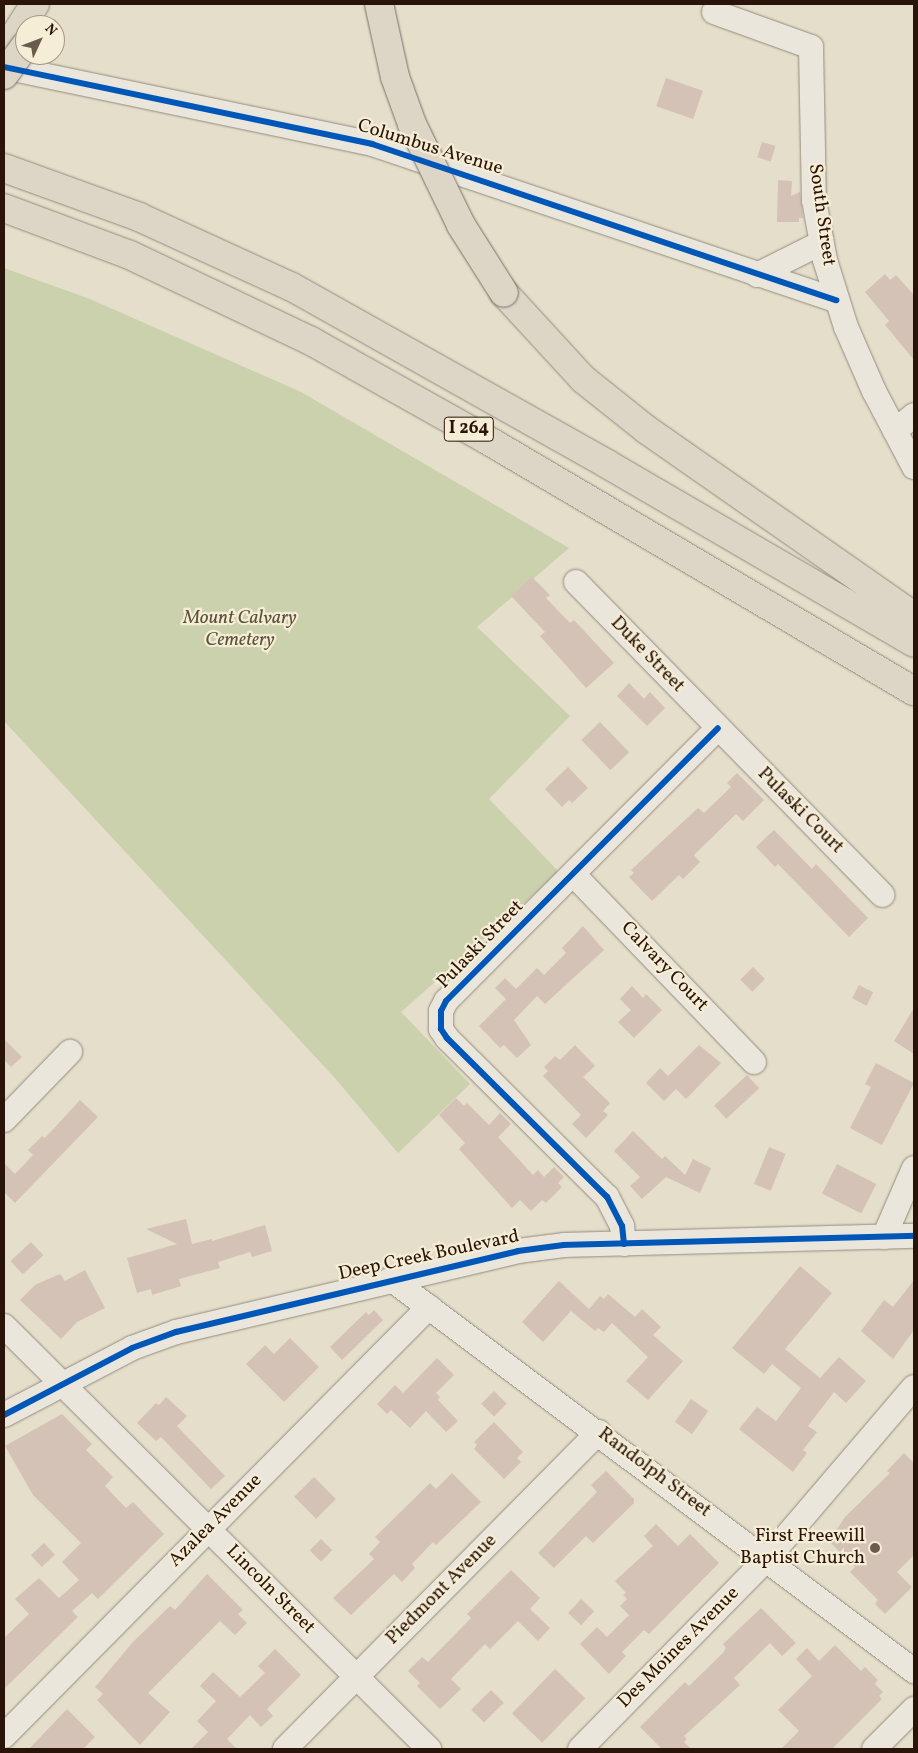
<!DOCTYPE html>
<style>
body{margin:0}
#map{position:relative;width:918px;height:1753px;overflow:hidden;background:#e5deca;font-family:Vollkorn,serif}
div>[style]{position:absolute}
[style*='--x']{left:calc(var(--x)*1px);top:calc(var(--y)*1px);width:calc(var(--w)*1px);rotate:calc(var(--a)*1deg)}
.green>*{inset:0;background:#cbd0ad}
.building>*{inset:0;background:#d4c2b7;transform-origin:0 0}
.roads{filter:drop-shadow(0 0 1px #938c7f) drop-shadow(0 0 1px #938c7f)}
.minor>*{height:24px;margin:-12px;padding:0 12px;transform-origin:12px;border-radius:12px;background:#eae6dc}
.highway>*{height:28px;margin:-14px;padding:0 14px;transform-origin:14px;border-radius:14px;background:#ddd6c7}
.bridges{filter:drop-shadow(0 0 1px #787166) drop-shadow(0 0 1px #787166)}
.highway-bridge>*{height:28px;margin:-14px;padding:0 14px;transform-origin:14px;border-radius:14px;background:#ddd6c7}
.cycleway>*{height:6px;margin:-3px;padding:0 3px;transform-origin:3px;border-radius:3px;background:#0057b8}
.dots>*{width:14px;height:14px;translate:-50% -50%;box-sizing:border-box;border:2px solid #f5edd5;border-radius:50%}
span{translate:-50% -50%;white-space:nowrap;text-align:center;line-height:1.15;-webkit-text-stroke:4.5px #f5edd5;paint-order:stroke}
.shield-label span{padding:1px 4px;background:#f5edd5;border:1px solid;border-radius:4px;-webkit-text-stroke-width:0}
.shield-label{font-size:18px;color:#2a1409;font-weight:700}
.street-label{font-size:19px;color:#2a1409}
.park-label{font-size:19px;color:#5b523a;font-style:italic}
.poi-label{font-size:19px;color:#2a1409}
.right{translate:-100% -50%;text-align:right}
.frame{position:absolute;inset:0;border:5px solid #2a1409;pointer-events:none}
.north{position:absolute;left:15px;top:15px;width:50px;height:50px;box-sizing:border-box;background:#f5edd5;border:1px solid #a49683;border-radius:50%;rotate:47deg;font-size:14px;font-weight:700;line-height:20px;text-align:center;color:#2a1409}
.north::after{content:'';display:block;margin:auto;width:18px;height:22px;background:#6b5b4d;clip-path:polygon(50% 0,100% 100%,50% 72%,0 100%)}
</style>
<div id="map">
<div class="green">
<div style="clip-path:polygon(4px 268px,90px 299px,301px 392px,569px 548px,477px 627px,570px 716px,489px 799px,559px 872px,401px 1012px,470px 1084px,398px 1153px,334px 1077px,4px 721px)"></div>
</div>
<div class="building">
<div style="left:666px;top:78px;width:39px;height:30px;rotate:19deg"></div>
<div style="left:762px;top:142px;width:14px;height:16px;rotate:17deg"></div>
<div style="clip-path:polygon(778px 180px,792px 181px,791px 196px,800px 192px,803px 218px,799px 218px,799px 222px,777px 222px)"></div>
<div style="clip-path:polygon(885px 274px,890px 280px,896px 275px,914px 295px,914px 360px,885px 325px,889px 321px,865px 292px)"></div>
<div style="clip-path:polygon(532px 577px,550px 595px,546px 598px,570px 623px,574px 620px,614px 663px,586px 688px,540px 636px,545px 632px,511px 596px)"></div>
<div style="clip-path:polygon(629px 683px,644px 699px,650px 692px,665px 708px,647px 726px,617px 696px)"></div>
<div style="left:600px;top:722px;width:42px;height:26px;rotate:46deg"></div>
<div style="clip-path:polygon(568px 767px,588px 788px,572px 803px,569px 800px,562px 807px,545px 789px)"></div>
<div style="clip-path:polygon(737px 773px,764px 800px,743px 821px,736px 814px,694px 855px,700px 862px,683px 879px,679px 875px,652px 901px,629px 877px,634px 873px,631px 870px,698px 808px,704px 813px,731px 787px,727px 783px)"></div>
<div style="clip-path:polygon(774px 830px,812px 869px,816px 864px,868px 918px,849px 937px,778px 864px,775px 867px,756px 847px)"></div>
<div style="clip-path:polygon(583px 926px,604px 950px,545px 1004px,537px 996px,514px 1020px,531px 1045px,517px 1058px,504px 1045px,500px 1048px,479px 1026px,506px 999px,495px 988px,505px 978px,516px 989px,537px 968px,544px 975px,566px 953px,562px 948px)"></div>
<div style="left:753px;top:967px;width:17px;height:18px;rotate:45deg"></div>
<div style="left:859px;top:985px;width:16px;height:15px;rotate:27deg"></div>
<div style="clip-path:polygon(632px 986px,643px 998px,646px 994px,662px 1010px,634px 1038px,618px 1022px,631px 1010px,620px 999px)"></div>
<div style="clip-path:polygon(914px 1008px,914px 1054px,894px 1041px)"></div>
<div style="clip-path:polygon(4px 1039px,22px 1057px,11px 1067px,4px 1060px)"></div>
<div style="clip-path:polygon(575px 1045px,595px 1066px,583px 1077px,610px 1103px,603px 1111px,608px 1115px,586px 1138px,572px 1124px,581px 1115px,543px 1076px,548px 1071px,544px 1067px,555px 1056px,560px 1060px)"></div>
<div style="clip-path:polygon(699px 1045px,721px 1063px,686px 1099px,676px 1089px,664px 1101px,646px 1083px,660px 1068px,668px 1076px)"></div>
<div style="clip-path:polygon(876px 1063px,914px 1083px,882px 1145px,850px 1128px,871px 1087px,865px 1084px)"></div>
<div style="left:747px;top:1075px;width:18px;height:45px;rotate:47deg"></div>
<div style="clip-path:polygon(456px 1098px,464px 1106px,467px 1103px,489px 1125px,500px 1113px,511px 1124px,498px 1137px,533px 1175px,538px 1170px,544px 1177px,554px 1167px,564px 1177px,558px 1183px,562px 1187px,546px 1203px,542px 1200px,531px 1211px,520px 1200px,512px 1208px,459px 1149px,465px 1143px,439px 1115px)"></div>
<div style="clip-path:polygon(80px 1100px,98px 1117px,15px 1203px,4px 1192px,4px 1163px,15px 1174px,33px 1155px,28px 1150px,42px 1136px,45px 1138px)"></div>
<div style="clip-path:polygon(633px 1131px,662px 1159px,665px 1156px,685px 1175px,693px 1159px,711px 1168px,700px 1193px,666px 1177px,642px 1199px,630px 1186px,640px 1177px,614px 1151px)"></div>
<div style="left:769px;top:1147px;width:18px;height:40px;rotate:22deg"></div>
<div style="left:837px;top:1164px;width:44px;height:33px;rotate:27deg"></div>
<div style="clip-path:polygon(186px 1219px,192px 1244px,212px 1239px,212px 1241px,265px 1225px,272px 1251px,252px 1257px,250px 1252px,218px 1262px,220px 1268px,179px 1279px,181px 1286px,152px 1295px,151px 1289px,137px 1293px,127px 1258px,177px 1244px,146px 1229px)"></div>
<div style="left:31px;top:1242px;width:18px;height:28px;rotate:47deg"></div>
<div style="clip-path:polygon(800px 1266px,832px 1293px,785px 1349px,820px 1378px,839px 1357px,866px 1381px,846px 1403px,834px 1392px,808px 1426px,817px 1432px,803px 1450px,807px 1453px,793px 1472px,739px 1429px,757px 1407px,776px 1421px,801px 1388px,772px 1364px,764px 1374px,732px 1348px)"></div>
<div style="clip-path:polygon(85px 1270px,105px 1308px,77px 1322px,61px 1339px,20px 1300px,35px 1285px,60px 1274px,65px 1281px)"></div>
<div style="clip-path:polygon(914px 1280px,914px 1330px,893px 1359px,861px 1331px,884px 1300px,893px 1307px)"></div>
<div style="clip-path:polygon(559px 1281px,589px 1309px,600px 1296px,604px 1299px,608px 1294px,635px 1317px,642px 1309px,661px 1327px,653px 1335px,683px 1361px,648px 1400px,626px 1381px,648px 1357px,612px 1323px,604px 1332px,598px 1328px,595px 1331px,571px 1311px,543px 1342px,522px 1322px)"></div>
<div style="clip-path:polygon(374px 1310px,383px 1320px,342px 1360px,330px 1347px,366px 1312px,369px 1315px)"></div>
<div style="clip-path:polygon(290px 1338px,319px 1367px,284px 1402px,246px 1364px,265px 1345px,274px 1354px)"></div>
<div style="clip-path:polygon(437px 1358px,454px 1375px,436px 1393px,440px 1397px,438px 1400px,458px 1421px,446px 1432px,426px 1411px,410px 1428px,391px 1410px,387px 1414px,377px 1404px,395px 1385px,403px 1393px)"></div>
<div style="left:494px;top:1391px;width:18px;height:18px;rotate:45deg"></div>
<div style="clip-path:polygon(166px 1397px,187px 1416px,177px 1426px,225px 1476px,211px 1489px,161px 1437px,156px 1441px,137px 1423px,156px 1403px,159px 1405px)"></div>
<div style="left:691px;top:1399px;width:21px;height:28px;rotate:35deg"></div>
<div style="clip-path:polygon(62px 1414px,92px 1444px,86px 1450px,113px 1477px,105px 1486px,126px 1508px,133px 1502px,164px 1534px,98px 1599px,92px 1593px,72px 1611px,78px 1617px,4px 1689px,4px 1638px,29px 1614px,15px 1599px,39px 1578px,59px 1598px,79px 1580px,62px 1562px,81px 1543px,33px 1495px,5px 1446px)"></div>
<div style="clip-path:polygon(494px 1422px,523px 1452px,517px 1458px,521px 1462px,504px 1479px,474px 1449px,477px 1445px,474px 1442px)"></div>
<div style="clip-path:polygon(904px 1453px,914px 1463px,914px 1555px,897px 1572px,912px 1587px,885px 1614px,875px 1604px,878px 1600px,850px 1572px,855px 1567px,829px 1541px,845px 1517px,890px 1473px,887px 1471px)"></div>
<div style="clip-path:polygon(606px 1471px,634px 1499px,634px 1503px,593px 1543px,586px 1536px,554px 1568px,538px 1553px,597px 1492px,591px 1485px)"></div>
<div style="clip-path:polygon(452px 1473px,481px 1502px,436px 1545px,433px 1542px,412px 1564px,415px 1568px,402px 1582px,394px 1574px,351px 1615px,333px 1598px,374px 1559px,369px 1554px,380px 1542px,375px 1537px,430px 1483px,436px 1489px)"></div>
<div style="left:314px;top:1477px;width:31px;height:28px;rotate:45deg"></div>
<div style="clip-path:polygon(656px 1524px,678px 1546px,690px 1534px,719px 1563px,649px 1634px,644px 1630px,622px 1652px,626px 1656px,609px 1674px,580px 1644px,597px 1627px,607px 1637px,629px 1615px,620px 1606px,627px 1599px,623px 1595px,626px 1593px,615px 1581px,653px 1546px,644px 1536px)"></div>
<div style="left:321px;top:1539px;width:16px;height:16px;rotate:45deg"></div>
<div style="left:44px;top:1543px;width:16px;height:18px;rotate:47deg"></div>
<div style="clip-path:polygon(511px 1570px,540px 1598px,530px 1609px,550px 1628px,538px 1641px,518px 1621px,490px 1649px,485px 1644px,451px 1679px,461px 1689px,440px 1709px,417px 1686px,420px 1683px,408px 1671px,422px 1657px,428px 1662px,471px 1618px,467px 1614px)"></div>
<div style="clip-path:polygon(207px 1574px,243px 1610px,238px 1614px,247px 1623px,235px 1635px,220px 1621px,148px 1693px,170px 1712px,140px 1745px,97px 1700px,103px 1694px,95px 1687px,133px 1642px,170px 1606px,175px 1610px)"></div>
<div style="left:581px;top:1599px;width:18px;height:19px;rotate:43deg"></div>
<div style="clip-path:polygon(761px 1608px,796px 1643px,782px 1656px,770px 1643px,734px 1678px,740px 1685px,684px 1736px,687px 1739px,684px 1742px,691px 1749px,662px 1749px,640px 1727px,685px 1682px,689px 1686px,723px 1653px,726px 1648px,723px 1644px)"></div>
<div style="clip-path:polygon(835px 1645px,861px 1671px,865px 1667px,878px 1680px,875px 1684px,883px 1692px,879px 1696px,882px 1699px,832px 1749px,781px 1749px,799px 1731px,778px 1710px,812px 1676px,796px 1659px,807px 1648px,819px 1661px)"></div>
<div style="clip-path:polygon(275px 1649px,301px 1675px,267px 1709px,273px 1716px,261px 1727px,250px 1715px,227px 1739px,237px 1749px,191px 1749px,208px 1732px,197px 1721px,216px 1701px,200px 1686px,213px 1672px,240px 1697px,265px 1673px,258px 1666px)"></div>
<div style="left:555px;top:1669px;width:42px;height:62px;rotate:44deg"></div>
<div style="left:491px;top:1690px;width:18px;height:28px;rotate:45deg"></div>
<div style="clip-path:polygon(67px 1709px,95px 1737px,83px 1749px,29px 1749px)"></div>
</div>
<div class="roads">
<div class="minor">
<div style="--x:714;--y:12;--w:103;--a:19.8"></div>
<div style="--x:811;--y:47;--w:153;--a:88.9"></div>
<div style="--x:814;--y:200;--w:61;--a:79.6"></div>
<div style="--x:825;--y:260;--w:70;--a:72.6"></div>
<div style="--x:846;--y:327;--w:70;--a:66.4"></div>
<div style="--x:874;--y:391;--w:86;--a:62.2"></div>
<div style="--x:4;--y:67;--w:376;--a:11.8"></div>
<div style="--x:372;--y:144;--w:490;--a:18.6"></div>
<div style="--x:757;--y:275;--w:72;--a:-26.6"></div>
<div style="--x:895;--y:431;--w:25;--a:-40"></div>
<div style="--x:576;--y:582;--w:438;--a:45.6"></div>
<div style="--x:573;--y:874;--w:261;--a:46.1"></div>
<div style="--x:4;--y:1120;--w:95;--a:-45.9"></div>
<div style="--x:884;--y:1237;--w:75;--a:-66.5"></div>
<div style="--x:624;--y:1244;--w:18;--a:-96"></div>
<div style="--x:622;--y:1226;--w:33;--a:-117"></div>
<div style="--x:607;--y:1197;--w:226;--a:-135.2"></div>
<div style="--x:447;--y:1038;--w:11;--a:-124"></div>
<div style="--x:441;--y:1029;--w:18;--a:-90"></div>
<div style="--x:441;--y:1011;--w:11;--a:-63"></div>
<div style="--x:446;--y:1001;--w:385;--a:-45.1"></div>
<div style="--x:391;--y:1279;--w:654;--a:36.85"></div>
<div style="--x:4;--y:1326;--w:600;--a:44.86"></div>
<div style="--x:4;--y:1415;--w:144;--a:-27.6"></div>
<div style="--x:132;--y:1348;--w:47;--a:-20"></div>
<div style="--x:176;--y:1332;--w:351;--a:-13.3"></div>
<div style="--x:518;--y:1251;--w:46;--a:-7.4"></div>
<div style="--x:564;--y:1245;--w:350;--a:-1.5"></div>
<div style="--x:4;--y:1736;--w:604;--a:-45.27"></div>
<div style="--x:285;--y:1749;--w:446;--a:-45.3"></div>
<div style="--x:580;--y:1749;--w:267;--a:-45.5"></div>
<div style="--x:767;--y:1559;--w:226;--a:-49.5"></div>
<div style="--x:874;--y:1749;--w:57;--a:-45"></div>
</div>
<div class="highway">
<div style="--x:4;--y:52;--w:57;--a:-57.1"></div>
<div style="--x:4;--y:168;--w:144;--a:19.9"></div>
<div style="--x:139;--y:217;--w:168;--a:24.6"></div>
<div style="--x:292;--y:287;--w:361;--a:29.3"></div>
<div style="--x:607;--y:464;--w:355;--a:30.2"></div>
<div style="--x:4;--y:208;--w:134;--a:20.5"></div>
<div style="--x:130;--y:255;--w:200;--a:25.4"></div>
<div style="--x:311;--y:341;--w:198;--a:29.3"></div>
<div style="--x:484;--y:438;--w:499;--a:30.5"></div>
<div style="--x:504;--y:293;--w:117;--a:47.4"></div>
<div style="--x:583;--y:379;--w:82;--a:38.6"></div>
<div style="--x:647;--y:430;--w:325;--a:34.9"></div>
</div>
</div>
<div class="bridges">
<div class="highway-bridge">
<div style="--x:379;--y:4;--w:75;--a:77.6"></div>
<div style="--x:395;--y:77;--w:50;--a:70.1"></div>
<div style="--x:412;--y:124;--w:112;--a:64.1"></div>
<div style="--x:461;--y:225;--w:80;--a:57.7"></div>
<div style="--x:4;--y:75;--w:36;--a:-54"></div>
</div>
</div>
<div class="cycleway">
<div style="--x:4;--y:67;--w:376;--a:11.8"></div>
<div style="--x:372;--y:144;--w:490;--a:18.6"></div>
<div style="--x:624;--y:1244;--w:18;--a:-96"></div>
<div style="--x:622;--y:1226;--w:33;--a:-117"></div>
<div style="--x:607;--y:1197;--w:226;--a:-135.2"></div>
<div style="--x:447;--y:1038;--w:11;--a:-124"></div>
<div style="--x:441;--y:1029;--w:18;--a:-90"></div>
<div style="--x:441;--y:1011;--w:11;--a:-63"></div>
<div style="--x:446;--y:1001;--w:385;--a:-45.1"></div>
<div style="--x:4;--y:1415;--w:144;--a:-27.6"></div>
<div style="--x:132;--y:1348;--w:47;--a:-20"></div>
<div style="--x:176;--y:1332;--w:351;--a:-13.3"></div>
<div style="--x:518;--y:1251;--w:46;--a:-7.4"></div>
<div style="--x:564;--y:1245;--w:350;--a:-1.5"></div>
</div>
<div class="dots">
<div style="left:875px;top:1548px;background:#6b5b4d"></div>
</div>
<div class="shield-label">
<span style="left:469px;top:429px">I 264</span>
</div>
<div class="street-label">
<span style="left:430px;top:148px;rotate:17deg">Columbus Avenue</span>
<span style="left:821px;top:215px;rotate:82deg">South Street</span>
<span style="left:647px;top:655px;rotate:46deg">Duke Street</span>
<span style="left:800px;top:811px;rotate:45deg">Pulaski Court</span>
<span style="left:481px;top:945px;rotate:-46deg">Pulaski Street</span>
<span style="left:664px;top:967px;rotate:46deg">Calvary Court</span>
<span style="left:429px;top:1256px;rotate:-12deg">Deep Creek Boulevard</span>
<span style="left:654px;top:1473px;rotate:37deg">Randolph Street</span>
<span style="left:216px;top:1521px;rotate:-45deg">Azalea Avenue</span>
<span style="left:270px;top:1590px;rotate:45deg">Lincoln Street</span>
<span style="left:442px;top:1590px;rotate:-45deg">Piedmont Avenue</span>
<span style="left:679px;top:1648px;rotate:-45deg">Des Moines Avenue</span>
</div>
<div class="park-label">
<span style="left:240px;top:630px">Mount Calvary<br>Cemetery</span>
</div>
<div class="poi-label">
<span class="right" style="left:865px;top:1548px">First Freewill<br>Baptist Church</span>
</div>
<div class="frame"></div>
<div class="north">N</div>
</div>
